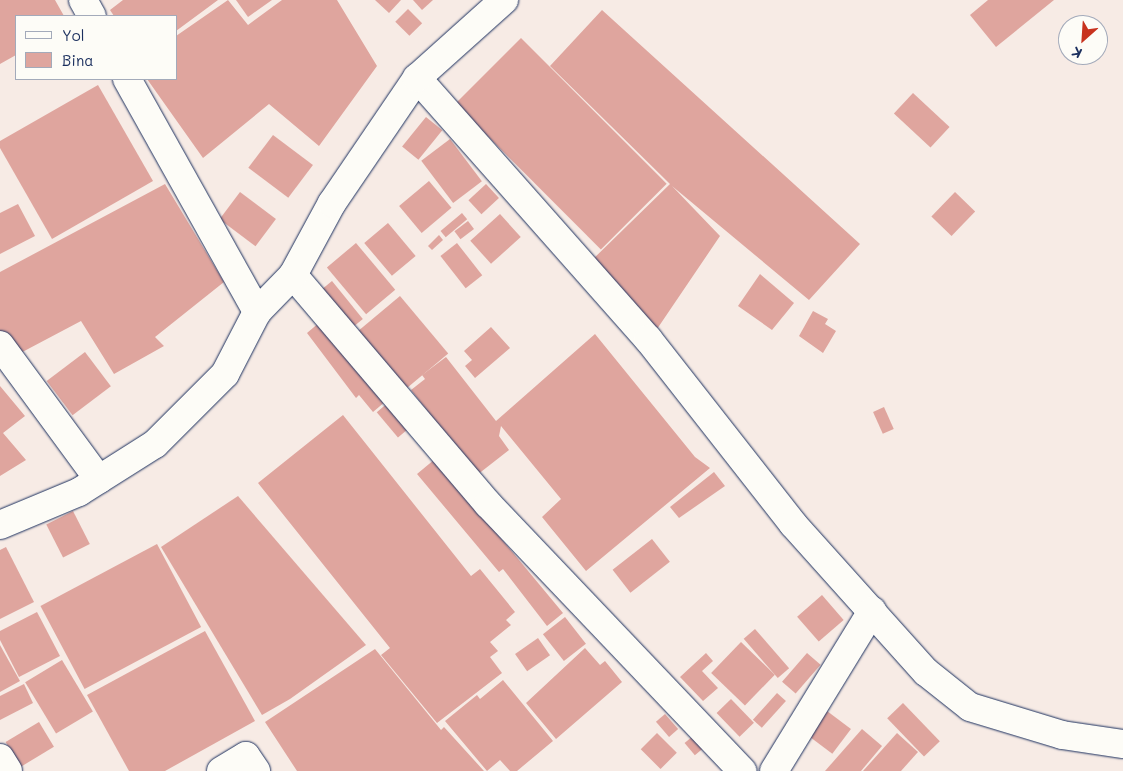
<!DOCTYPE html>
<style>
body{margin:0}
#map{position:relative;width:1123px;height:771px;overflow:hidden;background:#f7ebe5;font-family:Mali,sans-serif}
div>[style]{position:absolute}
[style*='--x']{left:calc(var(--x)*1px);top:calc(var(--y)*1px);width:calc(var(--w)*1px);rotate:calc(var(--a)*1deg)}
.building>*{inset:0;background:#dfa59e;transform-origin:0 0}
.roads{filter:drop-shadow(0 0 1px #1b2f5e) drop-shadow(0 0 1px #1b2f5e)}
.minor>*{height:28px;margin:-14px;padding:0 14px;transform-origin:14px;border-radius:14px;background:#fdfcf7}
span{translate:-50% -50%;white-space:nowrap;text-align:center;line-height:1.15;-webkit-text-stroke:4px #fdfcf7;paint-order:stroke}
.legend{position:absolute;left:15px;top:15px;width:162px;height:65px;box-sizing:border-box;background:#fdfcf7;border:1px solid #a3aaba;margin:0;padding:6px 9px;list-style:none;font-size:15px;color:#1b2f5e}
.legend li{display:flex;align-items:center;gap:10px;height:25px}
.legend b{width:25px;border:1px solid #a3aaba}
.north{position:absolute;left:1058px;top:15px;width:50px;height:50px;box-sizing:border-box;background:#fdfcf7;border:1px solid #a3aaba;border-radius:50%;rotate:206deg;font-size:14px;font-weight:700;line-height:20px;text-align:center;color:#1b2f5e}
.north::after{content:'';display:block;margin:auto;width:18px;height:22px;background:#c8321e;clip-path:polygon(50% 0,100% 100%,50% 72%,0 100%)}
</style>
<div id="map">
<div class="building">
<div style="clip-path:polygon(0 0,55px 0,64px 16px,16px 16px,16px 55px,0 64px)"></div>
<div style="clip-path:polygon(123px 0,218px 0,176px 31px,176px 16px,114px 16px,110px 10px)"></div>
<div style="clip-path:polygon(228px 0,248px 25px,282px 0,337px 0,377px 66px,319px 146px,269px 104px,203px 158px,147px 79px,176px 79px,176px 36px)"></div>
<div style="clip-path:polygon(236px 0,272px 0,248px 17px)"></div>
<div style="clip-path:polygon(375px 0,401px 0,389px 13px)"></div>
<div style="clip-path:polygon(413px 0,433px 0,422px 10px)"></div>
<div style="clip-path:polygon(988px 0,1054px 0,996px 47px,970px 15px)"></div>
<div style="left:408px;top:9px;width:20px;height:18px;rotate:45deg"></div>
<div style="clip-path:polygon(602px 10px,860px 244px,809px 300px,672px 186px,720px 236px,655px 332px,588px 264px,670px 184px,550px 66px)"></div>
<div style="left:521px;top:38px;width:206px;height:93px;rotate:45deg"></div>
<div style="clip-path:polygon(98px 85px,153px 181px,52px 239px,0 148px,0 141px)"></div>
<div style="left:913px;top:93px;width:50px;height:28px;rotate:43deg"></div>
<div style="left:426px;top:117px;width:21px;height:38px;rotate:39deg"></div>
<div style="left:273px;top:135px;width:50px;height:41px;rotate:37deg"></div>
<div style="left:450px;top:139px;width:53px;height:36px;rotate:53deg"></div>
<div style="left:429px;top:181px;width:35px;height:39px;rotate:50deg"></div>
<div style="clip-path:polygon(165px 184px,224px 282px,155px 337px,164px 346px,114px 374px,81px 321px,11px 358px,0 339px,0 272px)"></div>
<div style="left:486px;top:184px;width:19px;height:24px;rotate:47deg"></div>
<div style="left:240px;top:192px;width:45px;height:34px;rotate:37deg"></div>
<div style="left:955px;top:192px;width:28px;height:34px;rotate:44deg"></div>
<div style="clip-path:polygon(18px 204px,35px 236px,0 254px,0 213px)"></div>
<div style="left:462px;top:213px;width:8px;height:28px;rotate:50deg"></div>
<div style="left:500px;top:214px;width:31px;height:40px;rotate:48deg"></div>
<div style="left:468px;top:221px;width:10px;height:17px;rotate:53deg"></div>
<div style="left:388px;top:223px;width:43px;height:31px;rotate:50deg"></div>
<div style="clip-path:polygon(439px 235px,443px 240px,432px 250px,428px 246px)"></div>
<div style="left:356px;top:243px;width:61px;height:38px;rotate:50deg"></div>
<div style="left:457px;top:243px;width:41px;height:21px;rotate:52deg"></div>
<div style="clip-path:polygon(760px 274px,794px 303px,772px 330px,738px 306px)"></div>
<div style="left:332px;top:281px;width:49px;height:13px;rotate:51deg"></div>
<div style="left:400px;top:296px;width:75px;height:55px;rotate:50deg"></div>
<div style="clip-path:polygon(813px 311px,828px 319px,825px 324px,836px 331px,823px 353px,799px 336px)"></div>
<div style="clip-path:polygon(320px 322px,386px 401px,373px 412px,359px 395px,356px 398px,307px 333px)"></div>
<div style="clip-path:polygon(491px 327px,510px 348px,475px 378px,465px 366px,472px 360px,464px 351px)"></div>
<div style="clip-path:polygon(595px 334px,695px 457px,710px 468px,586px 571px,542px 517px,561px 499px,501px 426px,499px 436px,509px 450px,477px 475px,411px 390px,425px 379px,422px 375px,446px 357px,496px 421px)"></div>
<div style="left:85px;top:352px;width:43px;height:48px;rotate:53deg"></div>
<div style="clip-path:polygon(0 386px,25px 416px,3px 433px,26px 460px,0 476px)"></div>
<div style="left:389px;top:402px;width:33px;height:16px;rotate:50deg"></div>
<div style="left:884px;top:407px;width:24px;height:12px;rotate:66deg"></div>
<div style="clip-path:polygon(343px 415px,471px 576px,480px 569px,515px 612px,506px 620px,511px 625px,490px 642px,498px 651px,490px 657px,502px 673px,437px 723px,381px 655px,390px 648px,258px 483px)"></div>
<div style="clip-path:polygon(435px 459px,563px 613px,547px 626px,503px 569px,499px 572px,417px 474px)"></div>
<div style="clip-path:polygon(714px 472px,725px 486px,679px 518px,670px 507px)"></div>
<div style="clip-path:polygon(238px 496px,366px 645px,290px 699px,262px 715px,161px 547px)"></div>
<div style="left:73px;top:511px;width:37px;height:30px;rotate:63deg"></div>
<div style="left:652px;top:539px;width:29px;height:50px;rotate:52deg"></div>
<div style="left:157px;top:544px;width:94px;height:132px;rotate:62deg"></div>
<div style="clip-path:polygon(6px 547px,34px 602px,0 619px,0 550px)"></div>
<div style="left:822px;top:595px;width:33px;height:33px;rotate:49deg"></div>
<div style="clip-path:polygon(37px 612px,60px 656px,19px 677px,0 640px,0 631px)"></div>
<div style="left:565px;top:617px;width:34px;height:28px;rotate:52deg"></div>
<div style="left:755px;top:629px;width:52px;height:15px;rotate:49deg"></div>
<div style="clip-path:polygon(205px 631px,255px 721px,165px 771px,129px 771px,87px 695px)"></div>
<div style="left:538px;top:638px;width:21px;height:28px;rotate:55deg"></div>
<div style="left:741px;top:642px;width:47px;height:43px;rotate:44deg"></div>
<div style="clip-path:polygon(0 645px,20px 681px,0 692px)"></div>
<div style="clip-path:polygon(585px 648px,600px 665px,605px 661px,622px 682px,556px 739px,526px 703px)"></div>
<div style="clip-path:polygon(375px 649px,441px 730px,444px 727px,484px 771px,297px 771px,265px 722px)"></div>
<div style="clip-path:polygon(706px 653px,713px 661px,702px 671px,718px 688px,703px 701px,680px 677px)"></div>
<div style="left:807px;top:653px;width:18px;height:38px;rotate:41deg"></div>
<div style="left:62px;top:660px;width:60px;height:43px;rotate:59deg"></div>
<div style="clip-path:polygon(503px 680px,553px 741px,517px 771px,510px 771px,500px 760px,487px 771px,445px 721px,477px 695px,480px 699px)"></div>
<div style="clip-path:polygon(24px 684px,33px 703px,0 720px,0 696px)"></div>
<div style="left:777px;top:693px;width:12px;height:36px;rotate:42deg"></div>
<div style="left:731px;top:699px;width:33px;height:20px;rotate:46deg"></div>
<div style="left:903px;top:703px;width:53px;height:22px;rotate:46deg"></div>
<div style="left:827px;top:711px;width:30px;height:31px;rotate:37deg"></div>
<div style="left:665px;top:714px;width:20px;height:12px;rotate:49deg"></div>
<div style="left:39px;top:722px;width:29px;height:39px;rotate:59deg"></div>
<div style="clip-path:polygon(862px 729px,882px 746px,861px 771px,825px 771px)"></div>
<div style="left:657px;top:733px;width:28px;height:23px;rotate:45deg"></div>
<div style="clip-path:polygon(897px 733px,918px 752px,901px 771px,863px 771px)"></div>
<div style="left:693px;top:736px;width:16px;height:11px;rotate:50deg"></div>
</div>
<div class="roads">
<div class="minor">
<div style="--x:83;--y:0;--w:18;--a:61"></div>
<div style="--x:417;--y:78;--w:349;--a:48.5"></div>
<div style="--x:648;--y:339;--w:235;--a:51.9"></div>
<div style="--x:793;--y:524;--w:199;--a:48.1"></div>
<div style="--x:926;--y:672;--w:56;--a:38.5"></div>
<div style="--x:970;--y:707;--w:96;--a:16.9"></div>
<div style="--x:1062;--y:735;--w:62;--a:8.4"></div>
<div style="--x:127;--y:79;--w:267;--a:60.8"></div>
<div style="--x:293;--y:275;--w:301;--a:49.6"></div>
<div style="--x:488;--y:504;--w:369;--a:46.4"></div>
<div style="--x:0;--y:345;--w:167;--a:53.7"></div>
<div style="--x:0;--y:525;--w:86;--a:-22.7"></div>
<div style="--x:79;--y:492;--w:90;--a:-32.3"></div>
<div style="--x:155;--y:444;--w:99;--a:-45"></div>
<div style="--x:225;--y:374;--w:70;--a:-62.7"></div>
<div style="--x:257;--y:312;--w:52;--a:-45.8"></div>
<div style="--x:293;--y:275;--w:82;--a:-61.6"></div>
<div style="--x:332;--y:203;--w:151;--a:-55.8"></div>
<div style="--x:417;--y:78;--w:117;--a:-41.9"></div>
<div style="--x:0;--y:758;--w:15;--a:58"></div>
<div style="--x:221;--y:771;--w:29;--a:-31"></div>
<div style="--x:246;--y:756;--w:18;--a:56"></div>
<div style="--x:774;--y:771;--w:188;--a:-58.5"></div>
</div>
</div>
<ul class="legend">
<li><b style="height:6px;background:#fdfcf7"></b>Yol</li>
<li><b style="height:14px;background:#dfa59e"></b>Bina</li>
</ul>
<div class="north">K</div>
</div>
